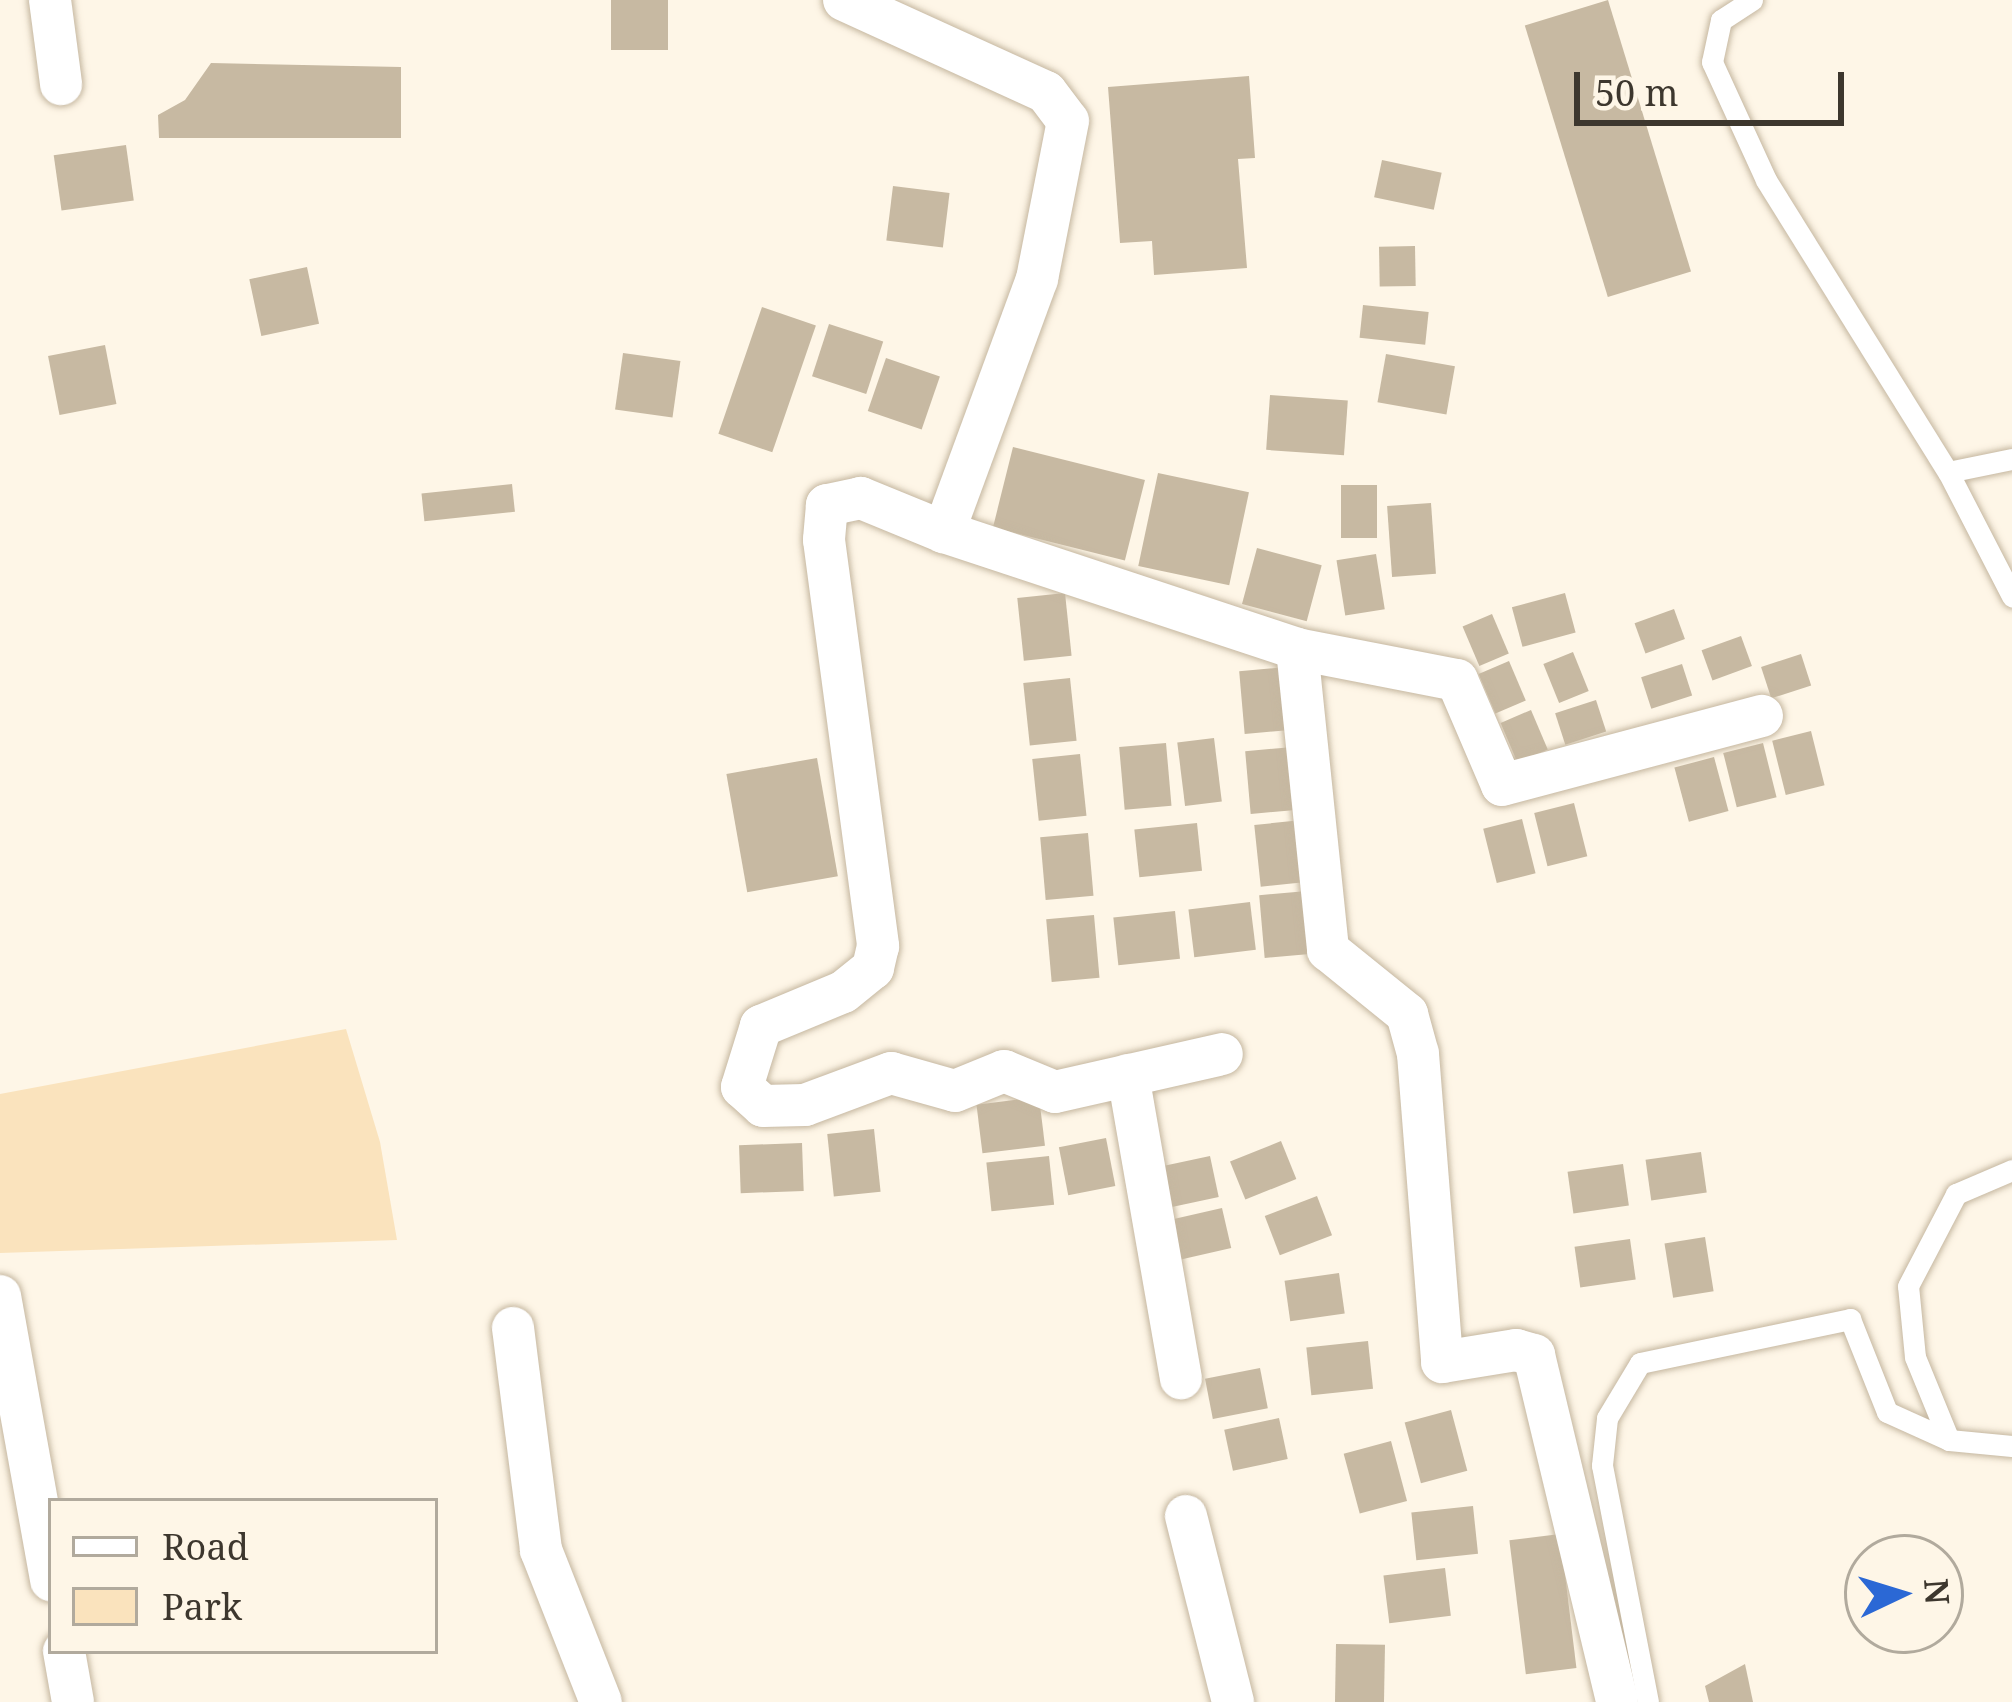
<!DOCTYPE html>
<style>
body{margin:0}
#map{position:relative;width:2012px;height:1702px;overflow:hidden;background:#fef6e7;font-family:"Noto Serif",serif}
div>[style]{position:absolute}
[style*='--x']{left:calc(var(--x)*1px);top:calc(var(--y)*1px);width:calc(var(--w)*1px);rotate:calc(var(--a)*1deg)}
.green>*{inset:0;background:#fae3bd}
.building>*{inset:0;background:#c7b9a2;transform-origin:0 0}
.roads{filter:drop-shadow(0 0 3px #c5b7a0) drop-shadow(0 0 3px #c5b7a0)}
.service>*{height:21px;margin:-10.5px;padding:0 10.5px;transform-origin:10.5px;border-radius:10.5px;background:#fff}
.minor>*{height:42px;margin:-21px;padding:0 21px;transform-origin:21px;border-radius:21px;background:#fff}
span{translate:-50% -50%;white-space:nowrap;text-align:center;line-height:1.15;-webkit-text-stroke:9px #fef6e7;paint-order:stroke}
.legend{position:absolute;left:48px;top:1498px;width:390px;height:156px;box-sizing:border-box;background:#fef6e7;border:3px solid #b1aa9d;margin:0;padding:15px 21px;list-style:none;font-size:36px;color:#3d372e}
.legend li{display:flex;align-items:center;gap:24px;height:60px}
.legend b{width:60px;border:3px solid #b1aa9d}
.north{position:absolute;left:1844px;top:1534px;width:120px;height:120px;box-sizing:border-box;background:#fef6e7;border:3px solid #b1aa9d;border-radius:50%;rotate:86deg;font-size:33px;font-weight:700;line-height:48px;text-align:center;color:#3d372e}
.north::after{content:'';display:block;margin:auto;width:42px;height:54px;background:#2b68d5;clip-path:polygon(50% 0,100% 100%,50% 72%,0 100%)}
.scale{position:absolute;left:1574px;top:72px;width:270px;height:54px;box-sizing:border-box;border:6px solid #3d372e;border-top:0;padding-left:15px;font-size:36px;line-height:42px;white-space:nowrap;color:#3d372e;-webkit-text-stroke:9px #fef6e7;paint-order:stroke}
</style>
<div id="map">
<div class="green">
<div style="clip-path:polygon(346px 1029px,380px 1142px,397px 1240px,0 1253px,0 1094px)"></div>
</div>
<div class="building">
<div style="left:611px;top:0;width:57px;height:50px"></div>
<div style="left:1608px;top:0;width:284px;height:87px;rotate:73deg"></div>
<div style="clip-path:polygon(211px 63px,401px 67px,401px 138px,159px 138px,158px 115px,185px 100px)"></div>
<div style="clip-path:polygon(1249px 76px,1255px 158px,1238px 159px,1247px 268px,1154px 275px,1152px 241px,1120px 243px,1108px 87px)"></div>
<div style="left:126px;top:145px;width:56px;height:73px;rotate:82deg"></div>
<div style="left:1382px;top:160px;width:61px;height:38px;rotate:12deg"></div>
<div style="left:893px;top:186px;width:57px;height:55px;rotate:7deg"></div>
<div style="left:1415px;top:246px;width:40px;height:36px;rotate:89deg"></div>
<div style="left:307px;top:267px;width:58px;height:59px;rotate:78deg"></div>
<div style="left:1363px;top:305px;width:66px;height:33px;rotate:6deg"></div>
<div style="left:762px;top:307px;width:57px;height:134px;rotate:19deg"></div>
<div style="left:829px;top:324px;width:57px;height:55px;rotate:18deg"></div>
<div style="left:105px;top:345px;width:60px;height:58px;rotate:79deg"></div>
<div style="left:623px;top:353px;width:58px;height:57px;rotate:8deg"></div>
<div style="left:1386px;top:354px;width:70px;height:49px;rotate:10deg"></div>
<div style="left:886px;top:358px;width:57px;height:56px;rotate:19deg"></div>
<div style="left:1270px;top:395px;width:78px;height:55px;rotate:4deg"></div>
<div style="left:1013px;top:447px;width:136px;height:83px;rotate:14deg"></div>
<div style="left:1158px;top:473px;width:93px;height:95px;rotate:12deg"></div>
<div style="left:512px;top:484px;width:28px;height:91px;rotate:84deg"></div>
<div style="left:1341px;top:485px;width:36px;height:53px"></div>
<div style="left:1431px;top:503px;width:71px;height:44px;rotate:86deg"></div>
<div style="left:1257px;top:548px;width:67px;height:58px;rotate:15deg"></div>
<div style="left:1376px;top:554px;width:56px;height:40px;rotate:81deg"></div>
<div style="left:1065px;top:593px;width:63px;height:48px;rotate:84deg"></div>
<div style="left:1565px;top:593px;width:41px;height:55px;rotate:75deg"></div>
<div style="left:1674px;top:609px;width:32px;height:42px;rotate:70deg"></div>
<div style="left:1492px;top:614px;width:43px;height:32px;rotate:67deg"></div>
<div style="left:1741px;top:636px;width:32px;height:42px;rotate:70deg"></div>
<div style="left:1573px;top:652px;width:42px;height:32px;rotate:68deg"></div>
<div style="left:1801px;top:654px;width:33px;height:42px;rotate:72deg"></div>
<div style="left:1509px;top:661px;width:43px;height:33px;rotate:67deg"></div>
<div style="left:1682px;top:664px;width:33px;height:43px;rotate:72deg"></div>
<div style="left:1287px;top:667px;width:63px;height:48px;rotate:85deg"></div>
<div style="left:1070px;top:678px;width:63px;height:47px;rotate:84deg"></div>
<div style="left:1596px;top:700px;width:33px;height:43px;rotate:72deg"></div>
<div style="left:1531px;top:710px;width:43px;height:33px;rotate:67deg"></div>
<div style="left:1811px;top:731px;width:56px;height:40px;rotate:76deg"></div>
<div style="left:1214px;top:738px;width:64px;height:37px;rotate:83deg"></div>
<div style="left:1166px;top:743px;width:63px;height:47px;rotate:85deg"></div>
<div style="left:1763px;top:743px;width:56px;height:41px;rotate:76deg"></div>
<div style="left:1293px;top:747px;width:63px;height:48px;rotate:85deg"></div>
<div style="left:1080px;top:754px;width:62px;height:48px;rotate:84deg"></div>
<div style="left:1714px;top:757px;width:56px;height:41px;rotate:75deg"></div>
<div style="left:817px;top:758px;width:120px;height:92px;rotate:80deg"></div>
<div style="left:1574px;top:803px;width:55px;height:41px;rotate:76deg"></div>
<div style="left:1522px;top:819px;width:56px;height:40px;rotate:76deg"></div>
<div style="left:1302px;top:820px;width:62px;height:48px;rotate:84deg"></div>
<div style="left:1197px;top:823px;width:48px;height:63px;rotate:84deg"></div>
<div style="left:1088px;top:833px;width:63px;height:48px;rotate:85deg"></div>
<div style="left:1307px;top:891px;width:63px;height:48px;rotate:85deg"></div>
<div style="left:1250px;top:902px;width:48px;height:62px;rotate:83deg"></div>
<div style="left:1175px;top:911px;width:48px;height:62px;rotate:84deg"></div>
<div style="left:1094px;top:915px;width:63px;height:48px;rotate:85deg"></div>
<div style="left:1039px;top:1097px;width:49px;height:63px;rotate:83deg"></div>
<div style="left:874px;top:1129px;width:63px;height:47px;rotate:84deg"></div>
<div style="left:1106px;top:1138px;width:49px;height:48px;rotate:79deg"></div>
<div style="left:1281px;top:1141px;width:41px;height:55px;rotate:68deg"></div>
<div style="left:802px;top:1143px;width:48px;height:63px;rotate:88deg"></div>
<div style="left:1701px;top:1152px;width:41px;height:56px;rotate:82deg"></div>
<div style="left:1049px;top:1156px;width:49px;height:63px;rotate:84deg"></div>
<div style="left:1210px;top:1156px;width:42px;height:55px;rotate:78deg"></div>
<div style="left:1623px;top:1164px;width:42px;height:56px;rotate:82deg"></div>
<div style="left:1317px;top:1196px;width:42px;height:56px;rotate:69deg"></div>
<div style="left:1222px;top:1208px;width:41px;height:55px;rotate:77deg"></div>
<div style="left:1705px;top:1237px;width:55px;height:41px;rotate:81deg"></div>
<div style="left:1630px;top:1239px;width:41px;height:56px;rotate:82deg"></div>
<div style="left:1339px;top:1273px;width:41px;height:55px;rotate:82deg"></div>
<div style="left:1368px;top:1341px;width:48px;height:62px;rotate:84deg"></div>
<div style="left:1260px;top:1368px;width:41px;height:56px;rotate:79deg"></div>
<div style="left:1451px;top:1410px;width:63px;height:48px;rotate:75deg"></div>
<div style="left:1279px;top:1418px;width:42px;height:56px;rotate:78deg"></div>
<div style="left:1391px;top:1441px;width:62px;height:49px;rotate:75deg"></div>
<div style="left:1473px;top:1506px;width:48px;height:62px;rotate:84deg"></div>
<div style="left:1560px;top:1534px;width:135px;height:51px;rotate:83deg"></div>
<div style="left:1445px;top:1568px;width:48px;height:62px;rotate:83deg"></div>
<div style="left:1336px;top:1644px;width:49px;height:58px;rotate:1deg"></div>
<div style="clip-path:polygon(1745px 1664px,1753px 1702px,1709px 1702px,1705px 1686px)"></div>
</div>
<div class="roads">
<div class="service">
<div style="--x:1752;--y:0;--w:37;--a:147"></div>
<div style="--x:1721;--y:20;--w:43;--a:102.1"></div>
<div style="--x:1712;--y:62;--w:130;--a:65.4"></div>
<div style="--x:1766;--y:180;--w:344;--a:58.1"></div>
<div style="--x:1948;--y:472;--w:140;--a:62.7"></div>
<div style="--x:1948;--y:472;--w:65;--a:-11.5"></div>
<div style="--x:1949;--y:1440;--w:90;--a:-112.3"></div>
<div style="--x:1915;--y:1357;--w:71;--a:-95.6"></div>
<div style="--x:1908;--y:1286;--w:104;--a:-62.4"></div>
<div style="--x:1956;--y:1194;--w:61;--a:-23.2"></div>
<div style="--x:1648;--y:1702;--w:241;--a:-101"></div>
<div style="--x:1602;--y:1465;--w:47;--a:-83.9"></div>
<div style="--x:1607;--y:1418;--w:64;--a:-59"></div>
<div style="--x:1640;--y:1363;--w:215;--a:-11.8"></div>
<div style="--x:1850;--y:1319;--w:100;--a:68.3"></div>
<div style="--x:1887;--y:1412;--w:68;--a:24.3"></div>
<div style="--x:1949;--y:1440;--w:63;--a:5.4"></div>
</div>
<div class="minor">
<div style="--x:50;--y:0;--w:85;--a:82.5"></div>
<div style="--x:844;--y:0;--w:222;--a:24.5"></div>
<div style="--x:1046;--y:92;--w:36;--a:53"></div>
<div style="--x:1068;--y:121;--w:161;--a:101.1"></div>
<div style="--x:1037;--y:279;--w:270;--a:110.2"></div>
<div style="--x:944;--y:532;--w:372;--a:18.3"></div>
<div style="--x:1297;--y:649;--w:303;--a:84.1"></div>
<div style="--x:1328;--y:950;--w:102;--a:39"></div>
<div style="--x:1407;--y:1014;--w:41;--a:74.6"></div>
<div style="--x:1418;--y:1054;--w:309;--a:85.5"></div>
<div style="--x:1442;--y:1362;--w:75;--a:-9.2"></div>
<div style="--x:1516;--y:1350;--w:19;--a:16"></div>
<div style="--x:1534;--y:1355;--w:357;--a:76.5"></div>
<div style="--x:944;--y:532;--w:90;--a:-157.7"></div>
<div style="--x:861;--y:498;--w:35;--a:168"></div>
<div style="--x:827;--y:505;--w:35;--a:95"></div>
<div style="--x:824;--y:540;--w:410;--a:82.4"></div>
<div style="--x:878;--y:946;--w:23;--a:103"></div>
<div style="--x:873;--y:968;--w:38;--a:141"></div>
<div style="--x:843;--y:992;--w:89;--a:157.5"></div>
<div style="--x:761;--y:1026;--w:64;--a:107.3"></div>
<div style="--x:742;--y:1087;--w:28;--a:42"></div>
<div style="--x:763;--y:1106;--w:42;--a:-1.4"></div>
<div style="--x:805;--y:1105;--w:92;--a:-20.4"></div>
<div style="--x:891;--y:1073;--w:66;--a:15.7"></div>
<div style="--x:955;--y:1091;--w:53;--a:-22.2"></div>
<div style="--x:1004;--y:1071;--w:55;--a:22.4"></div>
<div style="--x:1055;--y:1092;--w:171;--a:-12.8"></div>
<div style="--x:1297;--y:649;--w:163;--a:11"></div>
<div style="--x:1457;--y:680;--w:114;--a:66.8"></div>
<div style="--x:1502;--y:785;--w:269;--a:-14.9"></div>
<div style="--x:1128;--y:1075;--w:308;--a:80.1"></div>
<div style="--x:0;--y:1296;--w:289;--a:79.8"></div>
<div style="--x:513;--y:1328;--w:224;--a:82.8"></div>
<div style="--x:541;--y:1550;--w:163;--a:68.5"></div>
<div style="--x:1186;--y:1516;--w:192;--a:75.8"></div>
<div style="--x:64;--y:1651;--w:52;--a:80"></div>
</div>
</div>
<ul class="legend">
<li><b style="height:15px;background:#fff"></b>Road</li>
<li><b style="height:33px;background:#fae3bd"></b>Park</li>
</ul>
<div class="north">N</div>
<div class="scale">50 m</div>
</div>
